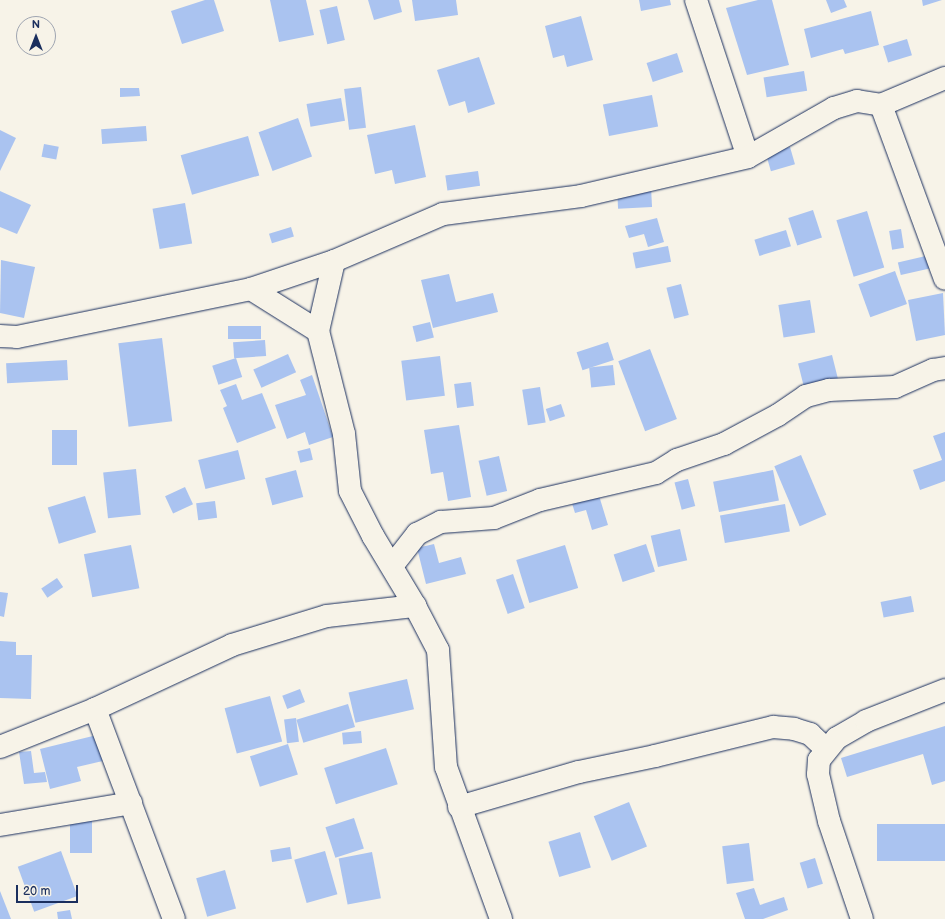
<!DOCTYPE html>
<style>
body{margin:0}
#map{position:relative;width:945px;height:919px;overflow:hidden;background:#f7f3e8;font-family:"Balsamiq Sans",sans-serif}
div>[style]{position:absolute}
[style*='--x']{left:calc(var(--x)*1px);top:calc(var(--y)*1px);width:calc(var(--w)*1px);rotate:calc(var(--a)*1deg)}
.building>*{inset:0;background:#aac3f0;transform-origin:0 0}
.roads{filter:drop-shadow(0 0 1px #1b2f5e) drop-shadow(0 0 1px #1b2f5e)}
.minor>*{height:22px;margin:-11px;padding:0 11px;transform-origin:11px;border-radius:11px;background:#f7f3e8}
span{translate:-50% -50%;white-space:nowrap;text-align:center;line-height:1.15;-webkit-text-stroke:4px #f7f3e8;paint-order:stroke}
.north{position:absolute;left:16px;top:16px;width:40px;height:40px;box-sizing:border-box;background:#f7f3e8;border:1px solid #9fa5b1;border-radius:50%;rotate:0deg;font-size:11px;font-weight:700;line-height:16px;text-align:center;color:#1b2f5e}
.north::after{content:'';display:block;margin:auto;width:14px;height:18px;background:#1b2f5e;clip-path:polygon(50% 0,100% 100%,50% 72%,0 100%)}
.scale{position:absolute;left:16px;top:885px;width:62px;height:18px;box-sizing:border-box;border:2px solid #1b2f5e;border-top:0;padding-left:5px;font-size:12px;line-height:14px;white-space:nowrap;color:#1b2f5e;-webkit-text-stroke:3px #f7f3e8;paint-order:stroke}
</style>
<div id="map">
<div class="building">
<div style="clip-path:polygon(205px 0,214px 0,224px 31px,182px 44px,171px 11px)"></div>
<div style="clip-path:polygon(270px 0,306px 0,314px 35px,279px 42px)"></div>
<div style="clip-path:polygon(368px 0,399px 0,402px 12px,374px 20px)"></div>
<div style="clip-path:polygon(412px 0,456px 0,458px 15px,415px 21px)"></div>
<div style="clip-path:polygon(639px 0,670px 0,671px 5px,641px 11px)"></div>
<div style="clip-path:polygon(758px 0,772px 0,789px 65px,747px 75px,726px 8px)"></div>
<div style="clip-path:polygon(826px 0,844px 0,847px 7px,831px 13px)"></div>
<div style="clip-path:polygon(922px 0,942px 0,923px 6px)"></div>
<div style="left:337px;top:6px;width:35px;height:18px;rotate:77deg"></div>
<div style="clip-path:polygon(871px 11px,879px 45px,845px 54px,843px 49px,811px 58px,804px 29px)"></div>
<div style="clip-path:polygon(581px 16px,593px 60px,567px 67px,564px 55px,553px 58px,545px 26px)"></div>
<div style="left:907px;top:39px;width:17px;height:25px;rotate:73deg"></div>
<div style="left:677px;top:53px;width:20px;height:32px;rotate:72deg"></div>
<div style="clip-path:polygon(479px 57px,495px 104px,468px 113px,465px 101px,449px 106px,437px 70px)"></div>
<div style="left:804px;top:71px;width:20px;height:41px;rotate:81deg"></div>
<div style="left:361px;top:87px;width:41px;height:17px;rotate:83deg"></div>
<div style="clip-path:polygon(120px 88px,139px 88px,140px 96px,120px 97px)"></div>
<div style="left:652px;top:95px;width:32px;height:50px;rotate:79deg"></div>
<div style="left:341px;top:98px;width:23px;height:35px;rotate:80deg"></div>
<div style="left:298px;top:118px;width:41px;height:42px;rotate:70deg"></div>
<div style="clip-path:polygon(415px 125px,426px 177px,395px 184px,392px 170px,375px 174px,367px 135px)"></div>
<div style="left:146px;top:126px;width:15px;height:45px;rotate:86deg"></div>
<div style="clip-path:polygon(0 130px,16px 138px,0 171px)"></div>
<div style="left:248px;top:136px;width:41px;height:70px;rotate:74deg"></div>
<div style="left:44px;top:144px;width:15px;height:13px;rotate:11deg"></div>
<div style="left:790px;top:147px;width:18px;height:25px;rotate:74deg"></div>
<div style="left:478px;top:171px;width:15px;height:33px;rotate:82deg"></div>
<div style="left:651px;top:187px;width:20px;height:34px;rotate:87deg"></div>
<div style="clip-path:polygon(0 191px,31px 205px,17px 234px,0 227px)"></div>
<div style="left:185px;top:203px;width:41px;height:33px;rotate:80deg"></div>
<div style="left:813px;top:210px;width:29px;height:26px;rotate:72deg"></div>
<div style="left:867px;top:211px;width:59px;height:32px;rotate:73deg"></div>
<div style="clip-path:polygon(657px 218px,664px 242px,648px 247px,644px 234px,629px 238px,625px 226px)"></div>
<div style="left:291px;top:227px;width:10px;height:23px;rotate:73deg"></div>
<div style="left:901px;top:229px;width:19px;height:12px;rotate:81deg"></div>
<div style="left:786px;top:230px;width:17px;height:33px;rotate:73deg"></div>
<div style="left:668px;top:246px;width:16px;height:36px;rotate:79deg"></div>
<div style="left:930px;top:255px;width:13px;height:33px;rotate:77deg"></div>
<div style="clip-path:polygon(1px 260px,35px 267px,24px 318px,0 313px)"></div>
<div style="left:895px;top:271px;width:35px;height:39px;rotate:70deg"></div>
<div style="clip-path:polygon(449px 274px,456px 302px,493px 293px,498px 312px,433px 328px,421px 280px)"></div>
<div style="left:681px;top:284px;width:32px;height:15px;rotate:76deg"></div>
<div style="clip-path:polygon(943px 293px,945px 335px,916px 341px,908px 300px)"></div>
<div style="left:810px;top:300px;width:33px;height:32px;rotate:81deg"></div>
<div style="left:430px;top:322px;width:16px;height:18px;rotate:76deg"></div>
<div style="left:261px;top:326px;width:13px;height:33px;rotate:90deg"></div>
<div style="left:162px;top:338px;width:84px;height:44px;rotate:83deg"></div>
<div style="left:265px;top:340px;width:16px;height:32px;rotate:86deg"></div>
<div style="left:608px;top:342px;width:19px;height:33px;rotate:72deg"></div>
<div style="left:650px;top:349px;width:75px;height:34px;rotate:69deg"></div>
<div style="left:288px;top:354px;width:20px;height:38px;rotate:66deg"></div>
<div style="left:832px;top:355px;width:30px;height:35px;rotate:76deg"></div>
<div style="left:440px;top:356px;width:40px;height:39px;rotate:83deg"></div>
<div style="left:236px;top:358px;width:20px;height:25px;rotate:72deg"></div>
<div style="left:67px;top:360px;width:20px;height:61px;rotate:87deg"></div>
<div style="left:613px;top:365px;width:20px;height:24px;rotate:84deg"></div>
<div style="clip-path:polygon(312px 375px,333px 437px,309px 445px,305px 432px,287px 439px,275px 405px,306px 395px,300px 380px)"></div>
<div style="left:471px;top:382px;width:24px;height:17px;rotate:83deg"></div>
<div style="clip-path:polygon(236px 384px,242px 400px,262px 393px,276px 428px,237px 443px,223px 408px,227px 406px,220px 390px)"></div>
<div style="left:540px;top:387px;width:36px;height:18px;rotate:81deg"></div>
<div style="left:561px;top:404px;width:13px;height:16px;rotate:72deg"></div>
<div style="clip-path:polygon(459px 425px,471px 497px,448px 501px,443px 472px,431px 474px,424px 430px)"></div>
<div style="left:52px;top:430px;width:25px;height:35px"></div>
<div style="clip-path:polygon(945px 432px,945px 481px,920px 490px,913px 470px,942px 460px,933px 436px)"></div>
<div style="left:310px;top:448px;width:12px;height:13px;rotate:76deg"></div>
<div style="left:238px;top:450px;width:30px;height:41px;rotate:76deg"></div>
<div style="left:801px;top:455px;width:65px;height:29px;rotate:67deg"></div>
<div style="left:499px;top:456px;width:36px;height:21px;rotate:77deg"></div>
<div style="left:136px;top:469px;width:46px;height:33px;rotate:84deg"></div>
<div style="left:296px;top:470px;width:28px;height:32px;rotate:75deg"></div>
<div style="left:773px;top:470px;width:31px;height:61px;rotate:79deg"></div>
<div style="left:688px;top:479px;width:28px;height:14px;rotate:75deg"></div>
<div style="left:185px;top:487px;width:19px;height:22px;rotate:65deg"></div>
<div style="clip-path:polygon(597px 489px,608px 525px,592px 530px,586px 510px,575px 513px,570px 497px)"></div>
<div style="left:85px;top:496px;width:38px;height:39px;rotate:73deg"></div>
<div style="left:215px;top:501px;width:17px;height:19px;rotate:83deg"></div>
<div style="left:785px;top:504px;width:28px;height:66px;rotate:80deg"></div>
<div style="left:680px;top:529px;width:32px;height:30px;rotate:77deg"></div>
<div style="clip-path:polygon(434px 544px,439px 563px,461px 557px,466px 574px,426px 584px,417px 548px)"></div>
<div style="left:646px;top:544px;width:29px;height:34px;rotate:72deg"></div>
<div style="left:131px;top:545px;width:44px;height:48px;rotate:79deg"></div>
<div style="left:565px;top:545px;width:45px;height:51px;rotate:73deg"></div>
<div style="left:513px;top:574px;width:36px;height:18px;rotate:71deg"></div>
<div style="left:57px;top:578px;width:11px;height:19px;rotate:56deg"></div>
<div style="clip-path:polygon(0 592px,8px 593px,4px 617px,0 616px)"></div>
<div style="left:911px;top:596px;width:16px;height:31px;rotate:79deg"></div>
<div style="clip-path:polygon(0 641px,16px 642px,16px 655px,32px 655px,31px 699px,0 698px)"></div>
<div style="left:407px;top:679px;width:31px;height:60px;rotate:77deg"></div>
<div style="left:300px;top:689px;width:14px;height:19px;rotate:69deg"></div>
<div style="left:270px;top:696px;width:47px;height:47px;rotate:75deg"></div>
<div style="left:348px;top:704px;width:24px;height:54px;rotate:73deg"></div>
<div style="left:296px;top:718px;width:24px;height:12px;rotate:83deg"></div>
<div style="clip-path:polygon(945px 726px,945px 781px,932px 785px,923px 754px,847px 777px,841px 758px)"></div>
<div style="left:361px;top:731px;width:12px;height:19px;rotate:85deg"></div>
<div style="clip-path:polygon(101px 734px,107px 760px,77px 767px,81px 781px,50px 789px,40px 749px)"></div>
<div style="left:288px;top:744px;width:32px;height:40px;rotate:72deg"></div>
<div style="left:386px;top:748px;width:38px;height:65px;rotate:72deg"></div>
<div style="clip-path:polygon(31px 751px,34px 773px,45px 772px,47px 782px,24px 784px,19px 752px)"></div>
<div style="left:629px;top:802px;width:48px;height:38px;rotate:68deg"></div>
<div style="left:354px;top:818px;width:32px;height:30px;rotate:72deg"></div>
<div style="left:70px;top:820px;width:22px;height:33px"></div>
<div style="left:945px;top:824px;width:37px;height:68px;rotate:90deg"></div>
<div style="left:580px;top:832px;width:37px;height:33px;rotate:73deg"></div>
<div style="left:749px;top:843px;width:38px;height:27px;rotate:83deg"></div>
<div style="left:290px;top:847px;width:12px;height:20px;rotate:81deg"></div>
<div style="left:61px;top:851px;width:48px;height:46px;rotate:70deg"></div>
<div style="left:325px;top:851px;width:45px;height:32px;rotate:74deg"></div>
<div style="left:372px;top:852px;width:47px;height:34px;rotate:79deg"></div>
<div style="left:815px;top:858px;width:27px;height:16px;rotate:73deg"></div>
<div style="left:225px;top:870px;width:40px;height:30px;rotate:74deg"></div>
<div style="clip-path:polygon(754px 888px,760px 905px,784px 897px,788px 910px,763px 919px,745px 919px,736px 893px)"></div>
<div style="clip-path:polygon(0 891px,11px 919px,0 919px)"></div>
<div style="clip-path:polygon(70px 910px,72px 919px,58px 919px,57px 912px)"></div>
</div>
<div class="roads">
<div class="minor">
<div style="--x:696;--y:0;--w:165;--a:71.7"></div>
<div style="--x:881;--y:105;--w:185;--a:69.8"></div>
<div style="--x:334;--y:261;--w:72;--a:102.9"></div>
<div style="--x:318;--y:331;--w:106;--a:75.8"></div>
<div style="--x:344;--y:434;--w:57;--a:84"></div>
<div style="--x:350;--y:491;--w:51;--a:62.9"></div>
<div style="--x:373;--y:536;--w:82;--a:59"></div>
<div style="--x:415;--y:606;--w:50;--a:62.4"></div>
<div style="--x:438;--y:650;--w:117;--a:86.1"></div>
<div style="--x:446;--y:767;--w:162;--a:70.1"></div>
<div style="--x:251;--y:289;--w:79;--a:32.1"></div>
<div style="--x:0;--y:336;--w:17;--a:3"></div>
<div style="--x:17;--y:337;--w:239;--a:-11.6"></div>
<div style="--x:251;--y:289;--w:88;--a:-18.6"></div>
<div style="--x:334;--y:261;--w:119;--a:-23.3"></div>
<div style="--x:443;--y:214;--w:139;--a:-7.4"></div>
<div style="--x:581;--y:196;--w:171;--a:-13.1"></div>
<div style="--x:748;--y:157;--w:99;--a:-29.7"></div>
<div style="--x:834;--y:108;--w:24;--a:-17"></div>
<div style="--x:857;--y:101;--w:24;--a:9"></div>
<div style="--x:881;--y:105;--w:69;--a:-22.9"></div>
<div style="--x:392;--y:566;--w:41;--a:-52"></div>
<div style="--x:417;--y:534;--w:27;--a:-27"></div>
<div style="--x:441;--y:522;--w:53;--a:-4.3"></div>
<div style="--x:494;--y:518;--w:49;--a:-21.4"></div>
<div style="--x:540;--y:500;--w:119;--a:-13.1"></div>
<div style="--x:656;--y:473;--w:25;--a:-32"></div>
<div style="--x:677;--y:460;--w:50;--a:-18.8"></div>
<div style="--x:724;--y:444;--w:61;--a:-28.2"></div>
<div style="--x:778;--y:415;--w:34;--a:-34"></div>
<div style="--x:806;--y:396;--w:24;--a:-15"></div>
<div style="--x:829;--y:390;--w:66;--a:-2.6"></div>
<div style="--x:895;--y:387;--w:42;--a:-24.1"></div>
<div style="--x:933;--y:370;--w:12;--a:-9"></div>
<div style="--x:95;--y:709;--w:224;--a:69.4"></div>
<div style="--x:0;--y:747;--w:102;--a:-21.8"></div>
<div style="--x:95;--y:709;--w:151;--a:-25"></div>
<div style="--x:232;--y:645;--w:99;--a:-17"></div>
<div style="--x:327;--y:616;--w:89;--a:-6.5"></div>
<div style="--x:459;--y:807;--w:125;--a:-16.3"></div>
<div style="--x:579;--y:772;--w:78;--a:-11.9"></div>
<div style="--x:655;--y:756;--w:122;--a:-13.8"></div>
<div style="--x:773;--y:727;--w:21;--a:5"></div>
<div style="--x:794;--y:729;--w:17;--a:17"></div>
<div style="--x:810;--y:734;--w:22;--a:43"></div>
<div style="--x:0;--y:825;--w:133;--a:-9.5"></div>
<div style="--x:862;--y:919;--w:103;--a:-108.6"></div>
<div style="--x:829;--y:821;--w:48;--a:-103.2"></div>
<div style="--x:818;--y:774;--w:14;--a:-86"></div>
<div style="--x:819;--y:760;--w:28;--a:-51"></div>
<div style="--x:837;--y:738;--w:34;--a:-30"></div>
<div style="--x:866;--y:721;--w:85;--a:-21.4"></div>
</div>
</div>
<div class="north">N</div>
<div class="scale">20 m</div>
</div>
